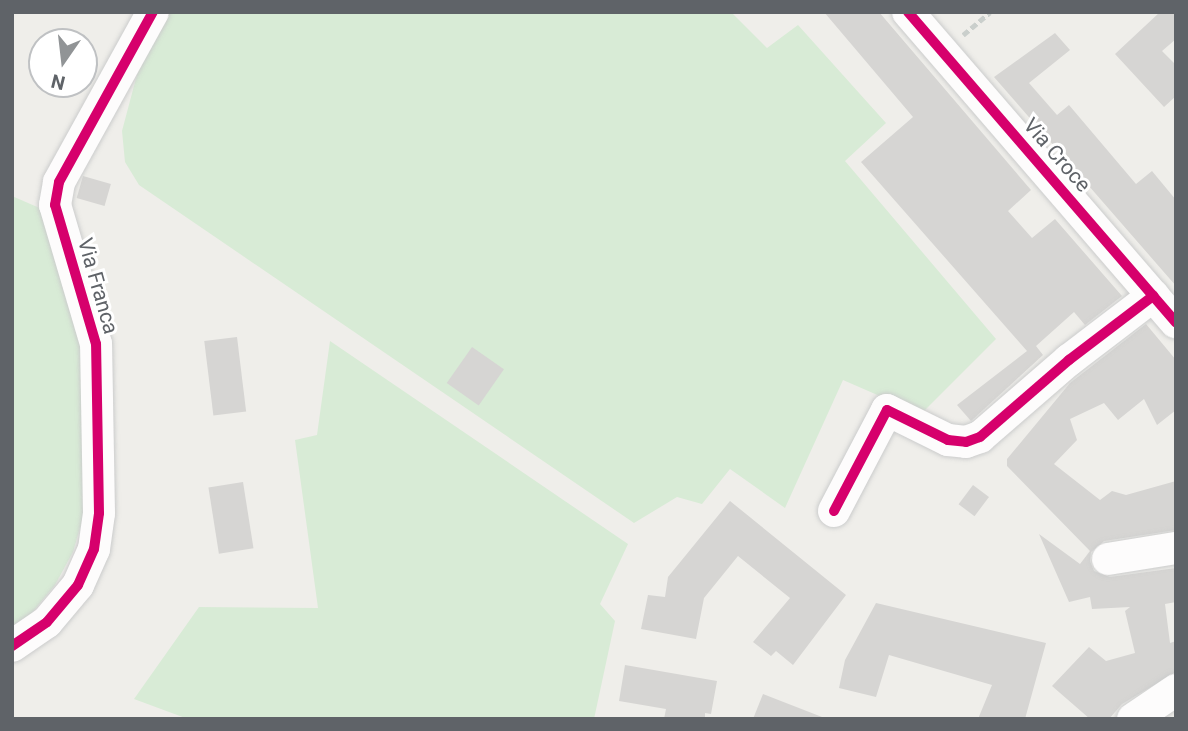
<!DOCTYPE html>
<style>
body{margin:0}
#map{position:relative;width:1188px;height:731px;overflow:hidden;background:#efeeea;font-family:Roboto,sans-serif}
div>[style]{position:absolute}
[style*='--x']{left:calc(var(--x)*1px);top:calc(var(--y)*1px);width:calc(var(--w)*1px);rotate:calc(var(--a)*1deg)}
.green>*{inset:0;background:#d8ebd6}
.building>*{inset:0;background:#d6d5d3;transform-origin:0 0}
.path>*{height:4.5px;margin-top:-2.25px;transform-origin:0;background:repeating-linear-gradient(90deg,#cacfcc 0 7px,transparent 0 10.5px)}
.roads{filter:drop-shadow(0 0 2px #cbcccc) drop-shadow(0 0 2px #cbcccc)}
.minor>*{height:32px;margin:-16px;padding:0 16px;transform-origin:16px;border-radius:16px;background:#fdfcfc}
.cycleway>*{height:10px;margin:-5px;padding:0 5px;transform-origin:5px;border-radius:5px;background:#d6006c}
span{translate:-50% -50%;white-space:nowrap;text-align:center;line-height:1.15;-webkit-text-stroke:6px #fff;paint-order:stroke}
.street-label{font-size:21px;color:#5f6368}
.frame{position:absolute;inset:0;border:14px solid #5f6368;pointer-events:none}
.north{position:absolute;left:28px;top:28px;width:70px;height:70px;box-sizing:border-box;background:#fff;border:2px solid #bfc1c3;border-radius:50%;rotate:194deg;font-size:19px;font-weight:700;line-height:28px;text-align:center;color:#5f6368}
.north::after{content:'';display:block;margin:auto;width:24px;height:32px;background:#919496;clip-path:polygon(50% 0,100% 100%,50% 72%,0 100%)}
</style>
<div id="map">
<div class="green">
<div style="clip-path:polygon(169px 12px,731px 12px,767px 48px,798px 25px,886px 123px,845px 161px,996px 339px,921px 414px,843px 380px,785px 508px,730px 469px,702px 504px,677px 497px,634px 523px,139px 185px,125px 162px,122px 131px,139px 67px)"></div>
<div style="clip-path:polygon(12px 196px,51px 213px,82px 336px,86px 507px,73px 552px,55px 585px,31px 614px,12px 626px)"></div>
<div style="clip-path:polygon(330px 341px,628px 544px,600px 604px,615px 621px,594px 719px,188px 719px,134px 699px,199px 607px,318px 608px,295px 440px,317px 435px)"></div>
</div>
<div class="building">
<div style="clip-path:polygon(824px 12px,879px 12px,1031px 190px,1008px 211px,1032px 238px,1055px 219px,1122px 296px,1085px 325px,1074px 312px,1036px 346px,1043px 355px,971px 421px,957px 405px,1027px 351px,861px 162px,913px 117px)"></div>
<div style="clip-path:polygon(1160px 12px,1176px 12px,1176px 39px,1162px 51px,1176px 65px,1176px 96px,1164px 107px,1115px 54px)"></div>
<div style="clip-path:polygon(1055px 33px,1070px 50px,1029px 83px,1057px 115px,1069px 105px,1136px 184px,1152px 171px,1176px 200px,1176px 286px,994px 77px)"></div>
<div style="left:83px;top:176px;width:29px;height:23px;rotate:16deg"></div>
<div style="clip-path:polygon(1146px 324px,1176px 360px,1176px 410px,1157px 425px,1144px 399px,1118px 420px,1104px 403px,1070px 419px,1077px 440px,1054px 464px,1100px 500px,1112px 491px,1126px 495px,1176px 481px,1176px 530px,1104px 541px,1091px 552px,1090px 561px,1094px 571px,1110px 577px,1176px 568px,1176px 602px,1165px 604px,1170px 643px,1176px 641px,1176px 672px,1122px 704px,1109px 719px,1090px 719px,1052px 686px,1089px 647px,1106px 661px,1135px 653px,1125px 611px,1130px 607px,1092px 609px,1090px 597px,1069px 602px,1039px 534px,1080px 564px,1090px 551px,1007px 466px,1007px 459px,1070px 383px)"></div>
<div style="left:237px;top:337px;width:75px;height:33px;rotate:83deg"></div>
<div style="left:472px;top:347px;width:39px;height:44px;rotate:35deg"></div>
<div style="left:243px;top:482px;width:67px;height:35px;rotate:81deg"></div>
<div style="left:973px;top:485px;width:20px;height:24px;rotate:37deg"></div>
<div style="clip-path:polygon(730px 501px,846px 595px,793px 665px,776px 651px,771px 656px,753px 642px,790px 598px,738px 556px,704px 598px,696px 639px,641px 629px,648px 595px,665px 597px,668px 577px)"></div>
<div style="clip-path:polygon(876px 603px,1046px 643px,1025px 719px,978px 719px,992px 685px,889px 655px,876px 697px,839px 688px,845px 660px)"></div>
<div style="clip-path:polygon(625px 665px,717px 681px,711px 714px,705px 713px,705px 719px,664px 719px,666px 709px,619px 701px)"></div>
<div style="clip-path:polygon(763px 694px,822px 717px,822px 719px,753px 719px)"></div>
</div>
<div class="path">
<div style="--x:963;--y:35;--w:35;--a:-40"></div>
</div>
<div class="roads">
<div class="minor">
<div style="--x:908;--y:12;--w:410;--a:49.2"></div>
<div style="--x:834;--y:511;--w:114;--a:-62.3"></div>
<div style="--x:887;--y:410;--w:68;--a:26.2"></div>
<div style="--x:948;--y:440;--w:18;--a:6"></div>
<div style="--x:966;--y:442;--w:15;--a:-20"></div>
<div style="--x:980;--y:437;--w:118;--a:-40.9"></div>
<div style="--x:1069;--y:360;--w:106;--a:-37.3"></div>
<div style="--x:1108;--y:559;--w:69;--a:-9.2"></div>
<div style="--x:12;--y:646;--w:42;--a:-34.4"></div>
<div style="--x:47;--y:622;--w:48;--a:-50"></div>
<div style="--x:78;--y:585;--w:39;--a:-66"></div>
<div style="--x:94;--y:549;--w:36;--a:-82"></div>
<div style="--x:99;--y:513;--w:169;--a:-91"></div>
<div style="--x:96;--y:344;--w:145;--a:-106.4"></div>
<div style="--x:55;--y:205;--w:23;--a:-80"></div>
<div style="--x:59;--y:182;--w:194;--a:-61.1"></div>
<div style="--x:1133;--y:719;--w:52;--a:-34"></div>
</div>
</div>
<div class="cycleway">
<div style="--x:908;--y:12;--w:410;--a:49.2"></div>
<div style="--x:834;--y:511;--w:114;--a:-62.3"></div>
<div style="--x:887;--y:410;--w:68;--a:26.2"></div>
<div style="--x:948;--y:440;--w:18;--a:6"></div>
<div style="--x:966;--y:442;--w:15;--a:-20"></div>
<div style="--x:980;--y:437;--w:118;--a:-40.9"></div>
<div style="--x:1069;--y:360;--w:106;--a:-37.3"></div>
<div style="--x:12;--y:646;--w:42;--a:-34.4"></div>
<div style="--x:47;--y:622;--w:48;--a:-50"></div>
<div style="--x:78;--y:585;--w:39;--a:-66"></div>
<div style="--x:94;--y:549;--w:36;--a:-82"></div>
<div style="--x:99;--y:513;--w:169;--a:-91"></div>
<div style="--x:96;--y:344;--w:145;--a:-106.4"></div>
<div style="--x:55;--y:205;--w:23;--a:-80"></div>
<div style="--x:59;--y:182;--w:194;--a:-61.1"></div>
</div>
<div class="street-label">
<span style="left:1057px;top:155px;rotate:49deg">Via Croce</span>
<span style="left:98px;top:286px;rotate:74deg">Via Franca</span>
</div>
<div class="frame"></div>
<div class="north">N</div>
</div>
